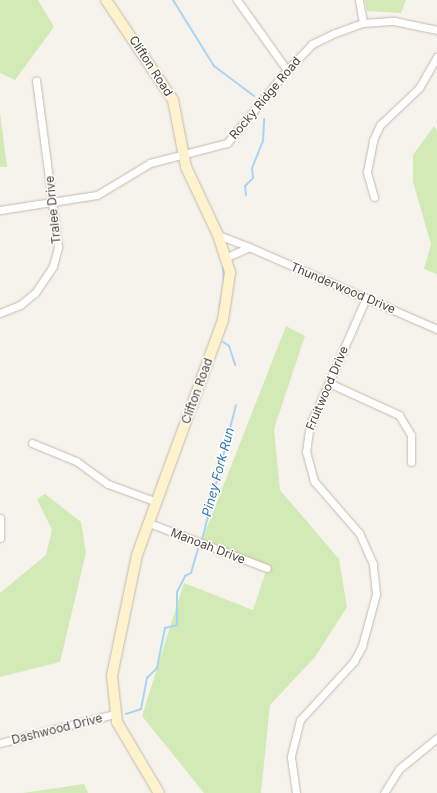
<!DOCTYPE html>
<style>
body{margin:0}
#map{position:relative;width:437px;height:793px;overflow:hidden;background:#f6f3ec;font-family:Inter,sans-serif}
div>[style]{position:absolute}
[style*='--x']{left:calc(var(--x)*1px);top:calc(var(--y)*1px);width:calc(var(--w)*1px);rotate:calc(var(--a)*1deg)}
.green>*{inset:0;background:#d2eab5}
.stream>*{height:2px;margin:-1px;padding:0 1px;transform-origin:1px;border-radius:1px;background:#a9d4f2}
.roads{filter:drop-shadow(0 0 1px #c2bbae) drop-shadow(0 0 1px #c2bbae)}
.minor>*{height:7px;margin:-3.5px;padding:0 3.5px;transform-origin:3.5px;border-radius:3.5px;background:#fff}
.secondary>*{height:10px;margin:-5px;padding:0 5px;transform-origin:5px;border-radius:5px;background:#fff3cd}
span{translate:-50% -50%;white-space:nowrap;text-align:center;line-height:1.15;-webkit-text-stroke:3px #fff;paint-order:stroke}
.street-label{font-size:12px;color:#4b4439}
.water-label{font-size:13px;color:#2e7ab2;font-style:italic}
</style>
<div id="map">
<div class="green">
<div style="clip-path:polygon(0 0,38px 0,54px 27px,15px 80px,0 73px)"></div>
<div style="clip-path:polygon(365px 0,406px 0,401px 13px,367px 11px)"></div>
<div style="clip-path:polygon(0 112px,7px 167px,0 167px)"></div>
<div style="clip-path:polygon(434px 126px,437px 131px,437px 274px,424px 269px,431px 244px,413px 182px,413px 155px)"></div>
<div style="clip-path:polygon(286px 326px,305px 336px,274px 429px,280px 490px,339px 559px,347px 607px,315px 657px,270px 705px,261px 793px,204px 793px,142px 716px,184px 583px,253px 610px,267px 568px,202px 540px)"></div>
<div style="clip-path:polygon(45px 494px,81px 522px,86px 553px,60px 662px,0 677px,0 593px,46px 555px,52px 530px,37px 499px)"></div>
<div style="clip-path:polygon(84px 784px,88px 793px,23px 793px)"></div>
</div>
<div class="stream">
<div style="--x:173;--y:0;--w:78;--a:58.2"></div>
<div style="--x:214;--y:66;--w:50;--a:36.9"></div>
<div style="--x:246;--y:195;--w:9;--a:-96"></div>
<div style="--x:245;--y:186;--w:11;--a:-45"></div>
<div style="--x:253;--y:178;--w:10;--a:-96"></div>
<div style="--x:252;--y:168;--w:29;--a:-68"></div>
<div style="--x:263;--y:141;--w:22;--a:-87"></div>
<div style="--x:223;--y:267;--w:16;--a:86"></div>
<div style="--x:220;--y:307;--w:16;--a:-79"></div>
<div style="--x:223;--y:342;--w:7;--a:34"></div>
<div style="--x:229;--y:346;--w:20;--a:72"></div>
<div style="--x:202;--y:540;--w:139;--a:-75.9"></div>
<div style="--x:126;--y:714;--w:16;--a:-18"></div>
<div style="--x:141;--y:709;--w:32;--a:-79"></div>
<div style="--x:147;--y:678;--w:14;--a:-45"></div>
<div style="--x:157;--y:668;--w:41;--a:-78.7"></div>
<div style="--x:165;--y:628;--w:12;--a:-14"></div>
<div style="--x:177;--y:625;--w:33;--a:-90"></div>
<div style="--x:177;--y:592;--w:18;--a:-63"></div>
<div style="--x:185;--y:576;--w:7;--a:-27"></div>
<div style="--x:191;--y:573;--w:25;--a:-74"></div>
</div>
<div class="roads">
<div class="minor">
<div style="--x:237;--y:0;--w:86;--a:54.5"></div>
<div style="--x:359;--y:0;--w:23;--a:80"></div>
<div style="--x:374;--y:197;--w:26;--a:-106"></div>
<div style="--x:367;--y:172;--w:33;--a:-79"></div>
<div style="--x:373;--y:140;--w:17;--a:-65"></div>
<div style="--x:380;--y:125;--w:54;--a:-43.5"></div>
<div style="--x:419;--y:88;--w:36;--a:-60"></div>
<div style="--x:0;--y:210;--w:98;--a:-8.8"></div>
<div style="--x:97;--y:195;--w:62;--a:-31.1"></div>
<div style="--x:150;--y:163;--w:80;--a:-14.6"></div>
<div style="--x:227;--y:143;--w:94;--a:-50.6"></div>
<div style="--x:287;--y:70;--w:36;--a:-46"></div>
<div style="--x:312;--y:44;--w:25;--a:-26"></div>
<div style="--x:335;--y:33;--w:30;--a:-20"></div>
<div style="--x:363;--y:23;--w:31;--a:-4"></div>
<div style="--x:394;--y:21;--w:44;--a:11.8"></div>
<div style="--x:218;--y:235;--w:33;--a:21"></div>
<div style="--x:227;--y:257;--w:24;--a:-24"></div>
<div style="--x:249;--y:247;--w:205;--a:23.6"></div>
<div style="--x:0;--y:313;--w:22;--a:-22"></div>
<div style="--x:20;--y:305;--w:19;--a:-39"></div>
<div style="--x:35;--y:293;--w:32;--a:-56"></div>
<div style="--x:53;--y:266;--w:20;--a:-75"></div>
<div style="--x:58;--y:247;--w:168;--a:-97.5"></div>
<div style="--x:329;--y:383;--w:77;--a:24.6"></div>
<div style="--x:399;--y:415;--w:23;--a:59"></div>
<div style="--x:411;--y:435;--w:27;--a:90"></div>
<div style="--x:32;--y:443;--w:48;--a:22.2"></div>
<div style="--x:76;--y:461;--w:39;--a:36"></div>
<div style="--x:108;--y:484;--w:52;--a:20.2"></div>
<div style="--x:0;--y:518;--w:20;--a:90"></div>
<div style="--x:149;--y:523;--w:126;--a:20.9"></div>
<div style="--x:0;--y:743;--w:119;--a:-14.2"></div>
<div style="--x:296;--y:793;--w:37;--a:-98"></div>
<div style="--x:291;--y:756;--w:37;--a:-76"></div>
<div style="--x:300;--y:720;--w:80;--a:-47.5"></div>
<div style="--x:354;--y:661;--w:17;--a:-62"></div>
<div style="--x:362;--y:646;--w:54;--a:-74.9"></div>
<div style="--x:376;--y:594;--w:30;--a:-96"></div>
<div style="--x:373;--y:564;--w:34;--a:-114"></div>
<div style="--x:359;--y:533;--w:69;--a:-130.9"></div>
<div style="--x:314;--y:481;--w:30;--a:-105"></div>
<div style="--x:306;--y:452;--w:27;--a:-82"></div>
<div style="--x:310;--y:425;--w:139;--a:-66.2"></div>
<div style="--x:384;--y:793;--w:28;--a:-58"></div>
<div style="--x:399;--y:769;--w:49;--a:-39.2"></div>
</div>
<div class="secondary">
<div style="--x:106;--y:0;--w:120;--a:56.2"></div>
<div style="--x:173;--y:100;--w:68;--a:79"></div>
<div style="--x:186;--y:167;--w:75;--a:64.8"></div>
<div style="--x:218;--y:235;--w:40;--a:72"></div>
<div style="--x:230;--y:273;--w:48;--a:98.5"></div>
<div style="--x:223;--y:320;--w:250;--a:110.1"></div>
<div style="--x:137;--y:555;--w:124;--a:101.7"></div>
<div style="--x:112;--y:676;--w:46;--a:83.8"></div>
<div style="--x:117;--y:722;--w:82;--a:59.4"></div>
</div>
</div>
<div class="street-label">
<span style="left:151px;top:66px;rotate:57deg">Clifton Road</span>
<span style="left:265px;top:98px;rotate:-50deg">Rocky Ridge Road</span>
<span style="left:53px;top:210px;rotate:-96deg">Tralee Drive</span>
<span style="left:343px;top:288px;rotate:23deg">Thunderwood Drive</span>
<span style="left:327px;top:388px;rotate:-67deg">Fruitwood Drive</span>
<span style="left:197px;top:391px;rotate:-70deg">Clifton Road</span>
<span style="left:208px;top:546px;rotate:21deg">Manoah Drive</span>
<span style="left:57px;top:729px;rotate:-14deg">Dashwood Drive</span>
</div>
<div class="water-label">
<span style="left:218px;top:472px;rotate:-75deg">Piney Fork Run</span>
</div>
</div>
